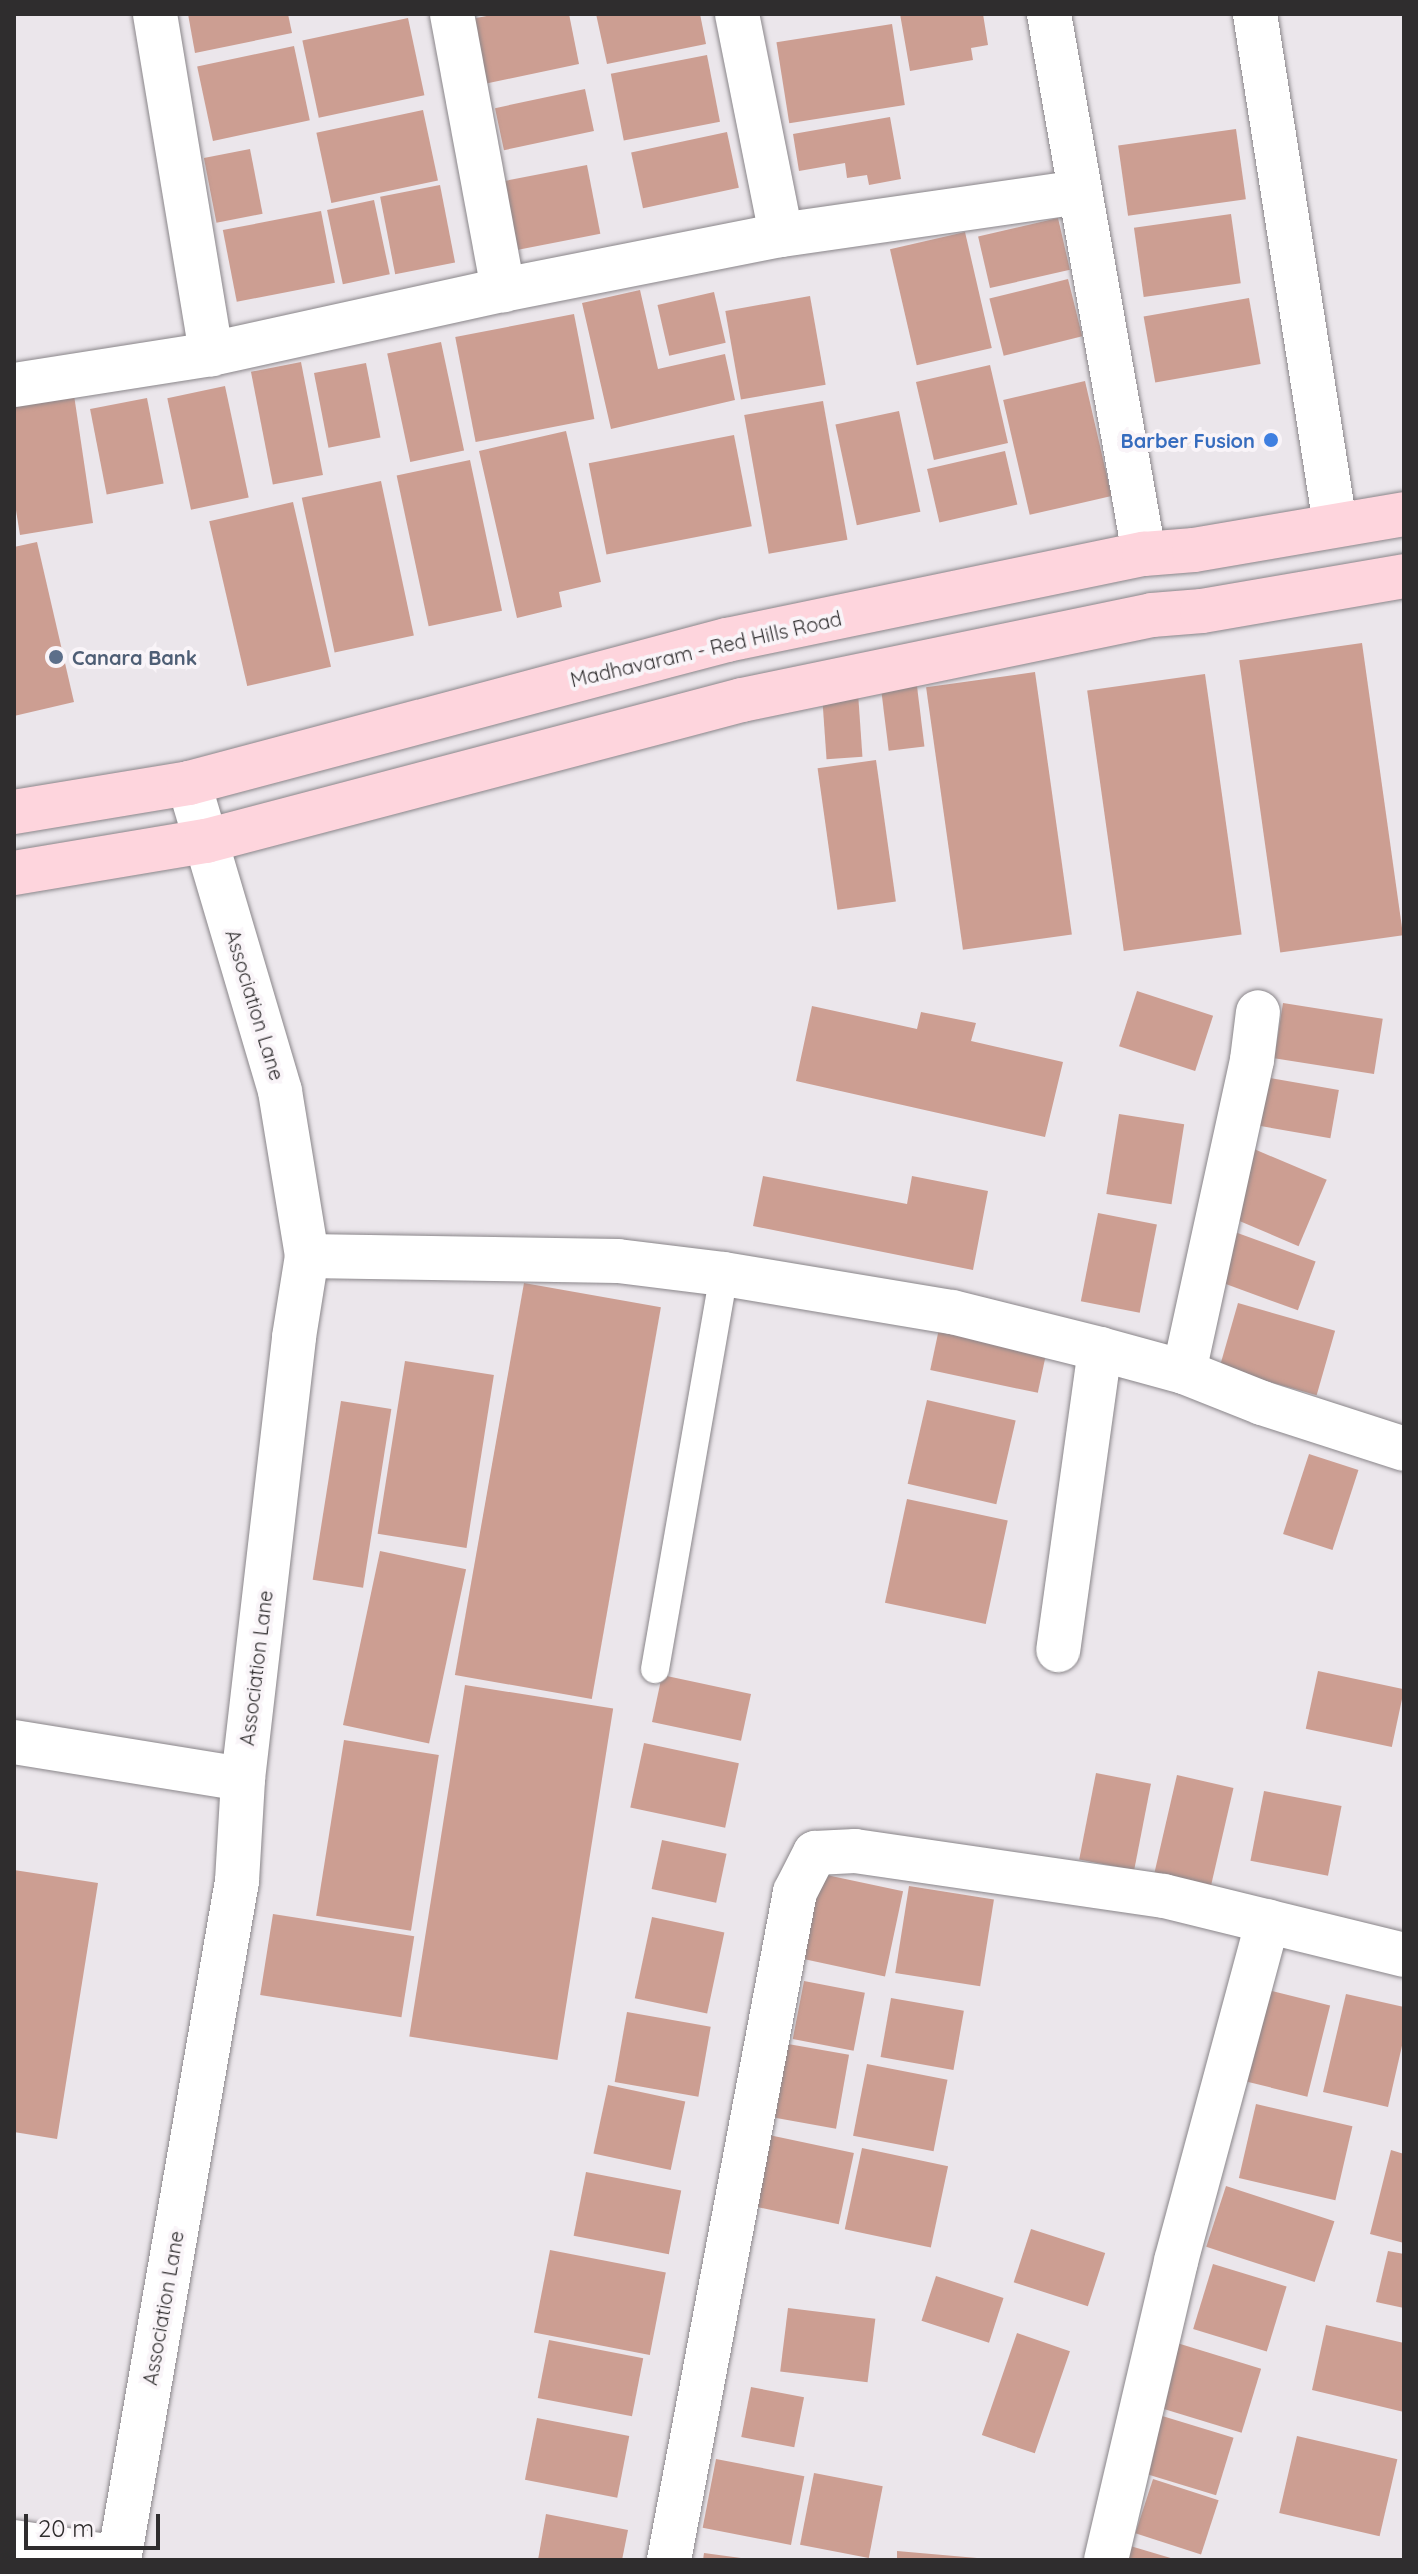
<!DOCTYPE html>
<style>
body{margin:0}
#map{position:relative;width:1418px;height:2574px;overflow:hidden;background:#ebe6eb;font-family:Quicksand,sans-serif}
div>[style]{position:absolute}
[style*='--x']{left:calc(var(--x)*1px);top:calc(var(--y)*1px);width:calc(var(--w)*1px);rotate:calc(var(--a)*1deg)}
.building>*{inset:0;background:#cc9e92;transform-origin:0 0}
.roads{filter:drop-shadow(0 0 2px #8a868a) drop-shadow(0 0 2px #8a868a)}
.service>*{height:28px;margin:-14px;padding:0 14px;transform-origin:14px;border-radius:14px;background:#fff}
.minor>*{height:44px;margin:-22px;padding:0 22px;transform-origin:22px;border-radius:22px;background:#fff}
.primary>*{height:44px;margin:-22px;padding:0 22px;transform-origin:22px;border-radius:22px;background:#fed5dd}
.dots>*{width:22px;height:22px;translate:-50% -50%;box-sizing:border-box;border:4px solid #f9f4f8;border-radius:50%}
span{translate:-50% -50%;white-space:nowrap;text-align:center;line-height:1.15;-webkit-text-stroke:8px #f9f4f8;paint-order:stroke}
.shop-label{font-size:20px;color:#366cbe;font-weight:700}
.right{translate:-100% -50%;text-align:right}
.street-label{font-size:20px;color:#2f2d2e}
.service-label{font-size:20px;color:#4e5e75;font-weight:700}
.left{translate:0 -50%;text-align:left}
.frame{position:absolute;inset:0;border:16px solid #2f2d2e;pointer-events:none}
.scale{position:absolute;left:24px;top:2514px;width:136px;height:36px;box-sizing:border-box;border:4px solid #2f2d2e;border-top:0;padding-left:10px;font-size:24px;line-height:28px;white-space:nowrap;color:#2f2d2e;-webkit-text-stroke:6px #f9f4f8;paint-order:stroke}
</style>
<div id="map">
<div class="building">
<div style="clip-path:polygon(188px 14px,288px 14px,292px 33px,195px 53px)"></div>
<div style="clip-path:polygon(497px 14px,569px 14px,579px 64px,484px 84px,471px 19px)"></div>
<div style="clip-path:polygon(596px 14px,700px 14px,706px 44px,607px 64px)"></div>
<div style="clip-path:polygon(900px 14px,983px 14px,988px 45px,971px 48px,973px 60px,910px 71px)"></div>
<div style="left:408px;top:18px;width:79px;height:108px;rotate:78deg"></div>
<div style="left:892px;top:24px;width:82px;height:117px;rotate:81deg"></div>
<div style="left:294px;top:46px;width:76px;height:99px;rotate:78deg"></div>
<div style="left:707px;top:55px;width:68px;height:98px;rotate:79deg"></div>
<div style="left:585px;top:89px;width:43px;height:92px;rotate:78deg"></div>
<div style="left:423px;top:110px;width:72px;height:109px;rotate:78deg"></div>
<div style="clip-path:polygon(890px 117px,901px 179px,869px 185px,867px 175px,847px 178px,845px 163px,799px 171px,793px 134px)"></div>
<div style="left:1236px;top:129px;width:71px;height:119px;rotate:82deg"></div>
<div style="left:727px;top:132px;width:57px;height:98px;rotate:78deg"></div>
<div style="left:250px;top:149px;width:66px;height:47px;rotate:79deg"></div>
<div style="left:587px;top:165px;width:70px;height:85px;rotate:79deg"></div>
<div style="left:440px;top:185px;width:79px;height:61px;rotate:79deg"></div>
<div style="left:374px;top:200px;width:76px;height:48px;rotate:78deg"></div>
<div style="left:321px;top:211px;width:73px;height:100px;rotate:79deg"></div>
<div style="left:1231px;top:214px;width:70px;height:98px;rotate:82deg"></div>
<div style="left:1058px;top:218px;width:53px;height:82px;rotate:77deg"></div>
<div style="left:965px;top:232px;width:119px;height:77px;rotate:77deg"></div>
<div style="left:1068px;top:279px;width:59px;height:81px;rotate:76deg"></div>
<div style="clip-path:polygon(640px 290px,658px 369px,725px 354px,735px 400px,611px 429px,582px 303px)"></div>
<div style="left:714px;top:292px;width:52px;height:58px;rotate:77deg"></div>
<div style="left:810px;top:296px;width:90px;height:86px;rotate:80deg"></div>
<div style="left:1249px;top:298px;width:67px;height:107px;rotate:80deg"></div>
<div style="left:574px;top:314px;width:107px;height:121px;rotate:79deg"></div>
<div style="left:441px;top:342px;width:111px;height:55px;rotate:78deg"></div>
<div style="left:301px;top:362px;width:115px;height:51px;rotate:79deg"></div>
<div style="left:366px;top:363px;width:76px;height:53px;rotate:79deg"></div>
<div style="left:990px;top:365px;width:80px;height:76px;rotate:77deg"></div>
<div style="left:1085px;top:381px;width:118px;height:84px;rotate:77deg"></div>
<div style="left:225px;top:386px;width:114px;height:59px;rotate:78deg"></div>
<div style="clip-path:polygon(74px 395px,93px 523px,20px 535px,14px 498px,14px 405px)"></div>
<div style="left:147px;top:398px;width:87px;height:58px;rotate:79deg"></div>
<div style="left:823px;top:401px;width:141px;height:80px;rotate:80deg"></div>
<div style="left:899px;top:411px;width:103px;height:65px;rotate:78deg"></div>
<div style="clip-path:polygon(566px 431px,601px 582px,559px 592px,562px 607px,517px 618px,479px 451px)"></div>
<div style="left:734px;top:435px;width:93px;height:148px;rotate:79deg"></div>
<div style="left:1005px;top:451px;width:55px;height:80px;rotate:77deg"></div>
<div style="left:470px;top:460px;width:154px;height:75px;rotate:78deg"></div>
<div style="left:381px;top:481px;width:158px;height:81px;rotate:78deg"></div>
<div style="left:293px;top:502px;width:169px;height:86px;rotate:77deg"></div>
<div style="clip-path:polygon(37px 542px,74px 702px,14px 716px,14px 547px)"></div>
<div style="left:1362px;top:643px;width:295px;height:124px;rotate:82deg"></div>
<div style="left:1035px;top:672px;width:265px;height:110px;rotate:82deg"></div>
<div style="left:1205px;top:674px;width:263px;height:119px;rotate:82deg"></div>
<div style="left:916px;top:678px;width:69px;height:36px;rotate:83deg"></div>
<div style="left:858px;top:693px;width:64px;height:36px;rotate:86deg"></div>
<div style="left:876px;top:760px;width:143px;height:59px;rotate:82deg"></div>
<div style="left:1137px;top:991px;width:80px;height:58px;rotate:18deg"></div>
<div style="left:1283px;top:1003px;width:101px;height:56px;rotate:9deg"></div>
<div style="clip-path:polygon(812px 1006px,917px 1029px,921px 1012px,976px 1023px,971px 1041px,1063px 1062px,1045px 1137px,796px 1081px)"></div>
<div style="left:1265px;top:1077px;width:75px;height:49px;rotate:10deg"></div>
<div style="left:1119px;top:1114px;width:66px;height:81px;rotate:9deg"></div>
<div style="left:1254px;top:1149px;width:79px;height:72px;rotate:23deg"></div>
<div style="clip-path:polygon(763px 1176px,907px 1204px,912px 1176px,988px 1191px,973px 1270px,753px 1226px)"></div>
<div style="left:1098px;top:1213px;width:60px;height:90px;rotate:11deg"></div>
<div style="left:1232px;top:1231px;width:89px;height:52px;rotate:20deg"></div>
<div style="left:524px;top:1283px;width:139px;height:398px;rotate:10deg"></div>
<div style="left:1238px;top:1303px;width:101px;height:67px;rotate:16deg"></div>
<div style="left:940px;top:1324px;width:110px;height:47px;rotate:12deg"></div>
<div style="left:405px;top:1361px;width:90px;height:175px;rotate:9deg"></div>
<div style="left:927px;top:1400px;width:91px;height:86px;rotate:13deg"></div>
<div style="left:341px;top:1401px;width:51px;height:181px;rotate:9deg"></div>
<div style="left:1309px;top:1454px;width:52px;height:84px;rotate:18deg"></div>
<div style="left:907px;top:1499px;width:103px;height:106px;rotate:12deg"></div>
<div style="left:380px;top:1551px;width:88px;height:178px;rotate:12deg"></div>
<div style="left:1318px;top:1671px;width:88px;height:59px;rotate:12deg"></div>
<div style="left:662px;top:1675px;width:91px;height:48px;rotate:12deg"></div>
<div style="left:465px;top:1685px;width:150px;height:356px;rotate:9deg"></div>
<div style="left:344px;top:1740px;width:96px;height:178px;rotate:9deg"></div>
<div style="left:644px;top:1743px;width:97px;height:66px;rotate:12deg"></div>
<div style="left:1096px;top:1773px;width:56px;height:88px;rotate:11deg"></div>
<div style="left:1177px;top:1775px;width:58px;height:101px;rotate:13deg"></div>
<div style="left:1264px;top:1791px;width:79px;height:71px;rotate:11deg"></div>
<div style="left:662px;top:1840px;width:66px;height:50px;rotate:12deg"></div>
<div style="clip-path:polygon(14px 1870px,98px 1883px,57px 2139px,14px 2132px)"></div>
<div style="left:817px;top:1873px;width:88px;height:87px;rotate:12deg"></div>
<div style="left:909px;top:1886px;width:86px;height:88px;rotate:9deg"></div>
<div style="left:273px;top:1914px;width:143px;height:82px;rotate:9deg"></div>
<div style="left:652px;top:1917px;width:74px;height:83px;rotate:12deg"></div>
<div style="left:804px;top:1981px;width:62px;height:59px;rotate:11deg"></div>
<div style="left:1268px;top:1990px;width:64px;height:94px;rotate:14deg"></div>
<div style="clip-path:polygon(1346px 1994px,1404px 2007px,1404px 2037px,1388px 2107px,1323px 2092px)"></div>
<div style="left:891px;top:1998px;width:74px;height:60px;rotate:10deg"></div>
<div style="left:627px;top:2012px;width:85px;height:71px;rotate:10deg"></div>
<div style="left:788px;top:2044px;width:62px;height:75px;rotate:10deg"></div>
<div style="left:867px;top:2064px;width:82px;height:73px;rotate:11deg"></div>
<div style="left:608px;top:2085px;width:79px;height:70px;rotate:12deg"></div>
<div style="left:1256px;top:2104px;width:99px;height:76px;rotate:13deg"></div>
<div style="left:760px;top:2133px;width:96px;height:73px;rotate:12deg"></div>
<div style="left:862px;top:2148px;width:88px;height:83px;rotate:12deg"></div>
<div style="clip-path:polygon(1391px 2150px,1404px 2154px,1404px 2243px,1370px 2234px)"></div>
<div style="left:586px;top:2172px;width:97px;height:65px;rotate:11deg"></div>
<div style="left:1226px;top:2186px;width:114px;height:64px;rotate:18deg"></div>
<div style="left:1031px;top:2229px;width:78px;height:56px;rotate:18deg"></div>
<div style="left:550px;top:2250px;width:118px;height:84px;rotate:11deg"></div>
<div style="clip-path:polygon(1388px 2251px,1404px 2254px,1404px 2308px,1376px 2302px)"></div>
<div style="left:1213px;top:2264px;width:77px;height:68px;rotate:17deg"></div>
<div style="left:936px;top:2276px;width:71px;height:47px;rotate:18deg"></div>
<div style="left:788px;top:2308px;width:88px;height:64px;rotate:7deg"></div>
<div style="clip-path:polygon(1326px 2325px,1404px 2343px,1404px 2412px,1312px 2390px)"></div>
<div style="left:1017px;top:2333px;width:56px;height:108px;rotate:19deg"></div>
<div style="left:549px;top:2340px;width:96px;height:59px;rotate:11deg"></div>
<div style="left:1177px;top:2343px;width:88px;height:67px;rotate:17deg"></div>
<div style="left:751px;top:2387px;width:54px;height:51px;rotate:11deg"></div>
<div style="left:1159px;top:2415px;width:78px;height:60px;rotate:17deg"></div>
<div style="left:537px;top:2418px;width:94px;height:63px;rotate:11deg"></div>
<div style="left:1297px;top:2436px;width:103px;height:79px;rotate:13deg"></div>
<div style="left:716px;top:2459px;width:90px;height:70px;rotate:11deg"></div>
<div style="left:814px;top:2473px;width:70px;height:73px;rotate:11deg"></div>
<div style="left:1153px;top:2479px;width:69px;height:57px;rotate:18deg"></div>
<div style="clip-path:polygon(546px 2514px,628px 2530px,622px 2560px,538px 2560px)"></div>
<div style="clip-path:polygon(1127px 2545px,1174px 2559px,1174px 2560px,1122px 2560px)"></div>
<div style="clip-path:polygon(897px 2551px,977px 2558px,977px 2560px,897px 2560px)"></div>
<div style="clip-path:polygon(704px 2553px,741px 2558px,741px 2560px,703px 2560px)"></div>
</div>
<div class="roads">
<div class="service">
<div style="--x:655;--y:1669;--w:401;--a:-80.1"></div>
</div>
<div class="minor">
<div style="--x:155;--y:14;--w:345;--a:80.6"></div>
<div style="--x:452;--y:14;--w:281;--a:79.5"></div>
<div style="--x:737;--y:14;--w:225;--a:78.7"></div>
<div style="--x:1049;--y:14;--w:548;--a:80.02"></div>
<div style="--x:1255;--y:14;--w:516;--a:81.09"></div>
<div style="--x:14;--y:385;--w:199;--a:-8.9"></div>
<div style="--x:211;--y:354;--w:299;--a:-12.4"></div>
<div style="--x:503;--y:290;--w:283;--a:-11.2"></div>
<div style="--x:781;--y:235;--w:301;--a:-8.2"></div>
<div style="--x:307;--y:1256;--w:311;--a:0.9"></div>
<div style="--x:618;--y:1261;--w:107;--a:7"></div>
<div style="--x:724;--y:1274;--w:231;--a:9.5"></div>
<div style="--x:952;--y:1312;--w:153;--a:14"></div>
<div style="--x:1100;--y:1349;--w:304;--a:97.9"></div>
<div style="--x:1100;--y:1349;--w:87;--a:15.3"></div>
<div style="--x:1184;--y:1372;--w:84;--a:21.7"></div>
<div style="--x:1262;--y:1403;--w:149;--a:17.9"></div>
<div style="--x:1184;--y:1372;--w:319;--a:-77.7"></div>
<div style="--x:1252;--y:1060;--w:48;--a:-82.9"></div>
<div style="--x:14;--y:1742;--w:232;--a:9.2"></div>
<div style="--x:14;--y:2542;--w:106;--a:8.7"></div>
<div style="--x:119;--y:2560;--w:689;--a:-80.14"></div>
<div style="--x:237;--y:1881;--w:102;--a:-86.6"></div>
<div style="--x:243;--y:1779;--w:445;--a:-83.4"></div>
<div style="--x:294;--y:1337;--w:82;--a:-80.9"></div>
<div style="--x:307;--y:1256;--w:167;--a:-99.3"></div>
<div style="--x:280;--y:1091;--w:321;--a:-106.5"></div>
<div style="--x:669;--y:2560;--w:680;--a:-79.32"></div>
<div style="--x:795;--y:1892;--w:44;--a:-62.9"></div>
<div style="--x:815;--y:1853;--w:40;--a:-2.9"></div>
<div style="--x:855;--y:1851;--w:312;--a:8.3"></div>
<div style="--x:1164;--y:1896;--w:247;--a:13.8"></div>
<div style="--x:1106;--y:2560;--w:307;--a:-76.8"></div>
<div style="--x:1176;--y:2261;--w:352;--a:-74.9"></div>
</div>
<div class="primary">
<div style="--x:14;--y:812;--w:177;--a:-9.4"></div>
<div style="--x:189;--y:783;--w:557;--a:-14.89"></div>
<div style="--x:727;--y:640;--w:426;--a:-11.7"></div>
<div style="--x:1144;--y:554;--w:50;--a:-4.6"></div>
<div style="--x:1194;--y:550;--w:213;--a:-9.7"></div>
<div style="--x:14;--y:873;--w:195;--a:-9.5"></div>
<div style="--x:206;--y:841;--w:554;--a:-14.74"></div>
<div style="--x:742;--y:700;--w:419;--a:-11.7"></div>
<div style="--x:1152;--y:615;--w:50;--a:-4.6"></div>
<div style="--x:1202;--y:611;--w:205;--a:-9.8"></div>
</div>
</div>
<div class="dots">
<div style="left:1271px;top:440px;background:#3f7fe0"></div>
<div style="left:56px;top:657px;background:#5c6f8a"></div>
</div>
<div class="shop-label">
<span class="right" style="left:1255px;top:440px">Barber Fusion</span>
</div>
<div class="street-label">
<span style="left:706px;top:649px;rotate:-13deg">Madhavaram - Red Hills Road</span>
<span style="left:255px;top:1005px;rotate:73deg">Association Lane</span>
<span style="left:256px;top:1668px;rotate:-83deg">Association Lane</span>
<span style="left:163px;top:2308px;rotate:-80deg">Association Lane</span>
</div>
<div class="service-label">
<span class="left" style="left:72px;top:657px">Canara Bank</span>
</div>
<div class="frame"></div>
<div class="scale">20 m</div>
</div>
